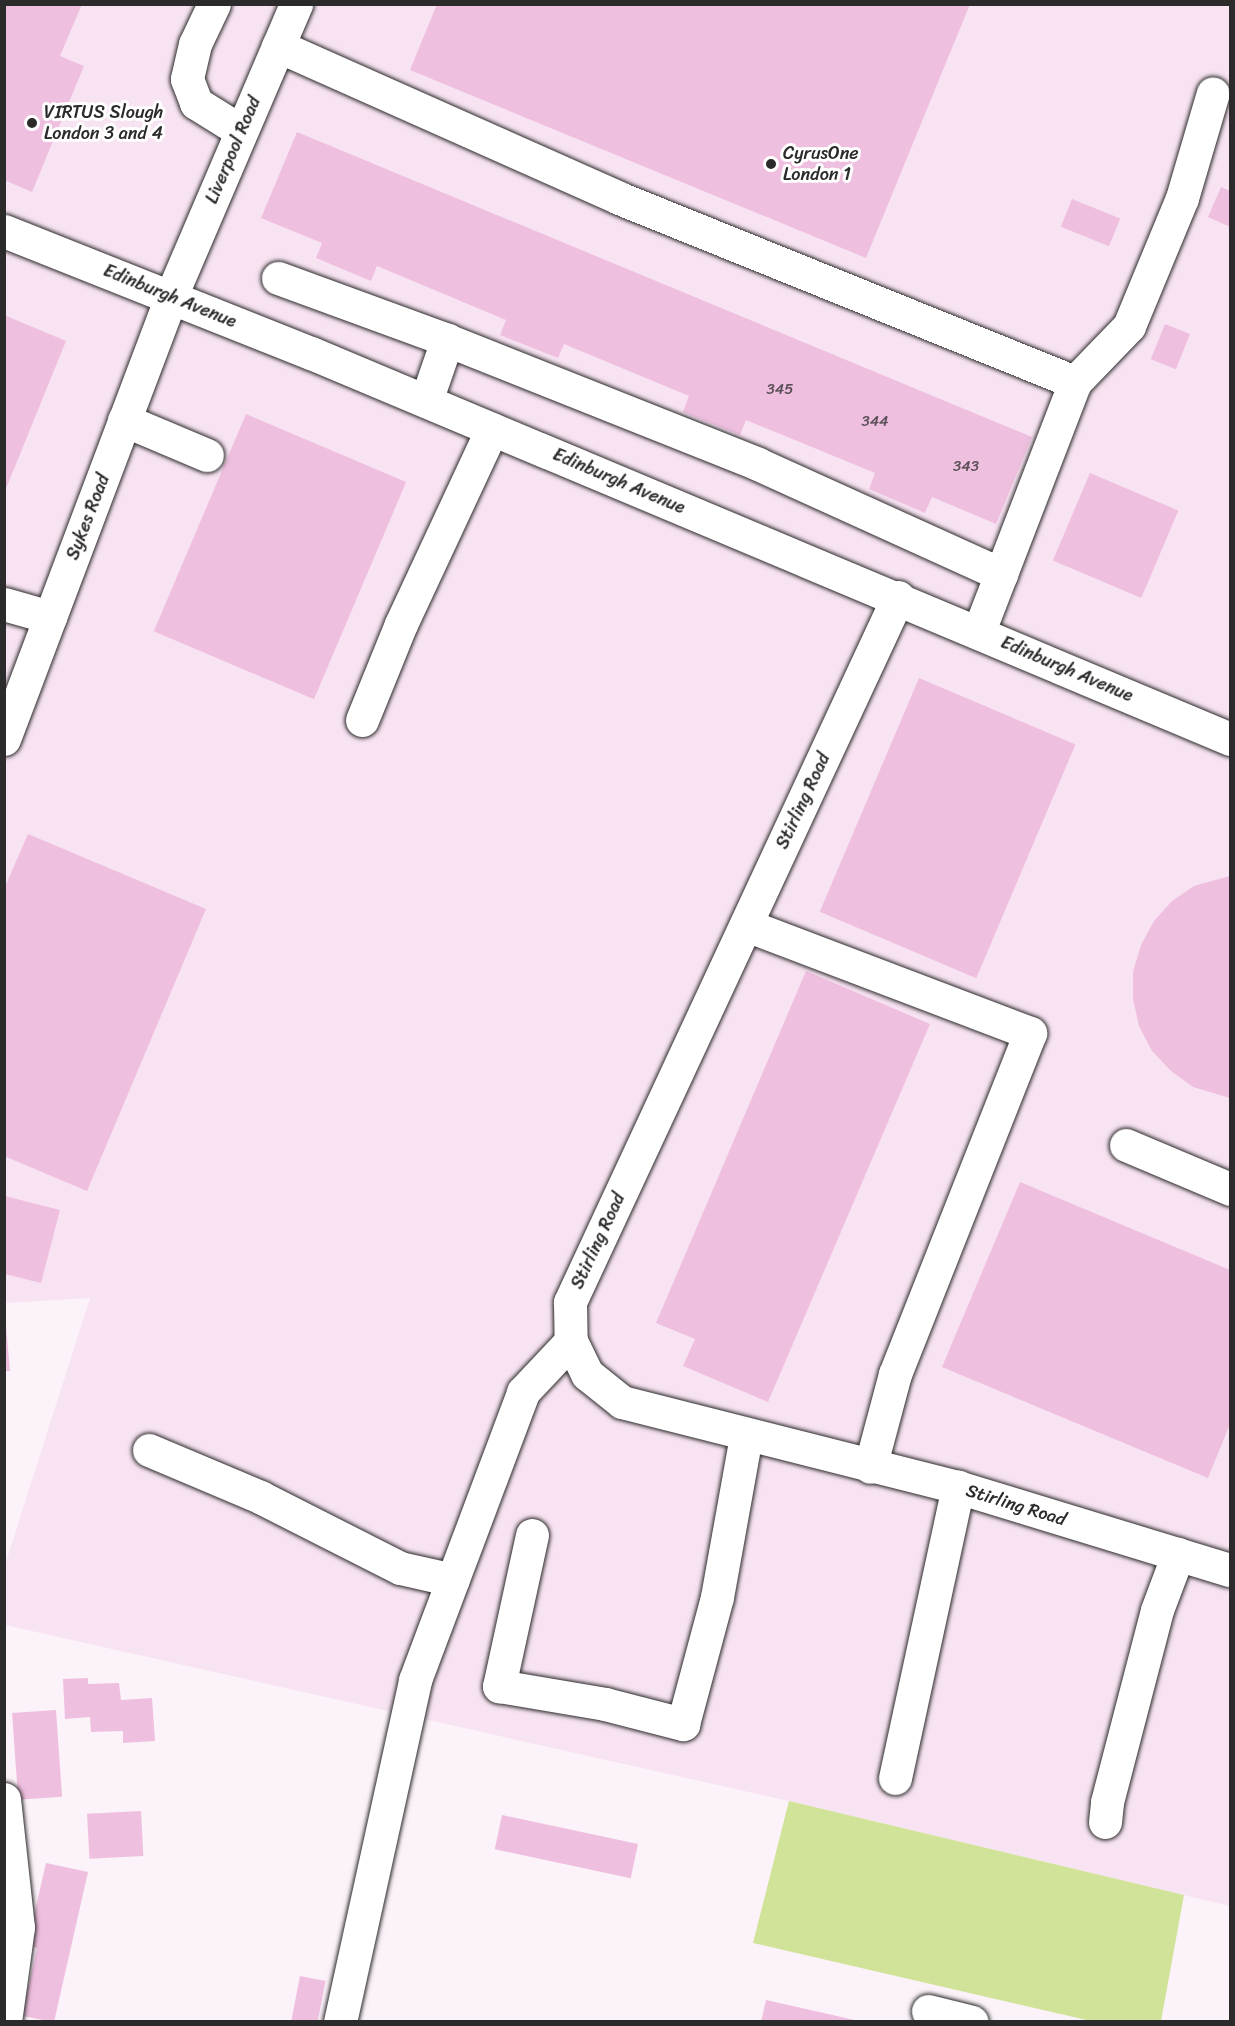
<!DOCTYPE html>
<style>
body{margin:0}
#map{position:relative;width:1235px;height:2026px;overflow:hidden;background:#fcf2f9;font-family:Sriracha,sans-serif}
div>[style]{position:absolute}
[style*='--x']{left:calc(var(--x)*1px);top:calc(var(--y)*1px);width:calc(var(--w)*1px);rotate:calc(var(--a)*1deg)}
.built>*{inset:0;background:#f8e3f2}
.green>*{inset:0;background:#d0e398}
.building>*{inset:0;background:#efbfe0;transform-origin:0 0}
.roads{filter:drop-shadow(0 0 2px #2b2b2b) drop-shadow(0 0 2px #2b2b2b)}
.minor>*{height:33px;margin:-16.5px;padding:0 16.5px;transform-origin:16.5px;border-radius:16.5px;background:#fff}
.dots>*{width:16px;height:16px;translate:-50% -50%;box-sizing:border-box;border:3px solid #fff;border-radius:50%}
span{translate:-50% -50%;white-space:nowrap;text-align:center;line-height:1.15;-webkit-text-stroke:6px #fff;paint-order:stroke}
.number-label{font-size:15px;color:#5c5058}
.number-label span{-webkit-text-stroke-width:0}
.poi-label{font-size:18px;color:#2b2b2b}
.left{translate:0 -50%;text-align:left}
.street-label{font-size:18px;color:#2b2b2b}
.frame{position:absolute;inset:0;border:6px solid #2b2b2b;pointer-events:none}
</style>
<div id="map">
<div class="built">
<div style="clip-path:polygon(5px 5px,1230px 5px,1230px 1906px,789px 1801px,5px 1625px,5px 1565px,90px 1298px,5px 1303px)"></div>
</div>
<div class="green">
<div style="clip-path:polygon(789px 1801px,1184px 1895px,1161px 2021px,1091px 2021px,753px 1943px)"></div>
</div>
<div class="building">
<div style="clip-path:polygon(4px 4px,82px 4px,60px 56px,84px 66px,32px 192px,4px 180px)"></div>
<div style="clip-path:polygon(437px 4px,970px 4px,866px 258px,410px 70px)"></div>
<div style="clip-path:polygon(297px 132px,1032px 437px,996px 524px,932px 497px,925px 513px,869px 489px,875px 473px,746px 420px,740px 435px,683px 412px,689px 396px,564px 344px,558px 358px,500px 335px,506px 320px,377px 266px,371px 281px,316px 258px,322px 243px,261px 218px)"></div>
<div style="clip-path:polygon(1221px 187px,1230px 191px,1230px 227px,1208px 217px)"></div>
<div style="left:1072px;top:199px;width:52px;height:30px;rotate:22deg"></div>
<div style="clip-path:polygon(4px 315px,66px 341px,5px 491px,4px 491px)"></div>
<div style="left:1165px;top:324px;width:27px;height:38px;rotate:22deg"></div>
<div style="left:246px;top:414px;width:174px;height:236px;rotate:23deg"></div>
<div style="left:1090px;top:473px;width:96px;height:95px;rotate:23deg"></div>
<div style="left:919px;top:678px;width:170px;height:254px;rotate:23deg"></div>
<div style="clip-path:polygon(28px 834px,206px 909px,87px 1191px,4px 1156px,4px 889px)"></div>
<div style="clip-path:polygon(1230px 876px,1230px 1098px,1193px 1087px,1171px 1071px,1152px 1051px,1139px 1026px,1133px 999px,1133px 972px,1141px 945px,1154px 921px,1172px 901px,1194px 886px)"></div>
<div style="clip-path:polygon(806px 971px,930px 1024px,768px 1402px,683px 1366px,695px 1339px,656px 1323px)"></div>
<div style="clip-path:polygon(1020px 1182px,1230px 1270px,1230px 1424px,1208px 1478px,942px 1367px)"></div>
<div style="clip-path:polygon(5px 1196px,60px 1210px,41px 1283px,5px 1274px)"></div>
<div style="clip-path:polygon(4px 1304px,10px 1371px,4px 1371px)"></div>
<div style="clip-path:polygon(88px 1678px,88px 1684px,119px 1683px,121px 1700px,152px 1698px,155px 1741px,123px 1743px,123px 1731px,91px 1732px,90px 1717px,65px 1719px,63px 1679px)"></div>
<div style="left:56px;top:1710px;width:87px;height:44px;rotate:86deg"></div>
<div style="left:141px;top:1811px;width:45px;height:54px;rotate:87deg"></div>
<div style="left:502px;top:1815px;width:139px;height:35px;rotate:12deg"></div>
<div style="clip-path:polygon(46px 1863px,88px 1872px,54px 2022px,22px 2016px,37px 1948px,27px 1946px)"></div>
<div style="left:300px;top:1976px;width:26px;height:47px;rotate:11deg"></div>
<div style="clip-path:polygon(766px 2000px,859px 2021px,859px 2022px,761px 2022px)"></div>
</div>
<div class="roads">
<div class="minor">
<div style="--x:214;--y:4;--w:44;--a:115.4"></div>
<div style="--x:195;--y:44;--w:36;--a:103"></div>
<div style="--x:187;--y:79;--w:26;--a:69"></div>
<div style="--x:196;--y:103;--w:53;--a:31.9"></div>
<div style="--x:278;--y:46;--w:373;--a:24"></div>
<div style="--x:619;--y:198;--w:492;--a:22"></div>
<div style="--x:1075;--y:382;--w:267;--a:111.1"></div>
<div style="--x:4;--y:231;--w:330;--a:21.7"></div>
<div style="--x:311;--y:353;--w:997;--a:22.78"></div>
<div style="--x:278;--y:278;--w:180;--a:20.1"></div>
<div style="--x:447;--y:340;--w:335;--a:21.7"></div>
<div style="--x:758;--y:464;--w:267;--a:24.4"></div>
<div style="--x:1075;--y:382;--w:78;--a:-46"></div>
<div style="--x:1129;--y:326;--w:139;--a:-67.5"></div>
<div style="--x:1182;--y:198;--w:109;--a:-73.6"></div>
<div style="--x:426;--y:401;--w:65;--a:-71"></div>
<div style="--x:124;--y:420;--w:90;--a:22.9"></div>
<div style="--x:898;--y:597;--w:778;--a:114.95"></div>
<div style="--x:570;--y:1302;--w:39;--a:89"></div>
<div style="--x:571;--y:1341;--w:37;--a:64"></div>
<div style="--x:587;--y:1374;--w:45;--a:38.7"></div>
<div style="--x:622;--y:1402;--w:347;--a:14.2"></div>
<div style="--x:958;--y:1487;--w:284;--a:17"></div>
<div style="--x:4;--y:604;--w:48;--a:15.8"></div>
<div style="--x:362;--y:720;--w:104;--a:-67.9"></div>
<div style="--x:401;--y:624;--w:215;--a:-65"></div>
<div style="--x:4;--y:739;--w:473;--a:-69.3"></div>
<div style="--x:171;--y:296;--w:318;--a:-66.8"></div>
<div style="--x:746;--y:925;--w:304;--a:20.8"></div>
<div style="--x:1030;--y:1033;--w:367;--a:111.6"></div>
<div style="--x:895;--y:1374;--w:96;--a:105"></div>
<div style="--x:1126;--y:1145;--w:113;--a:22.9"></div>
<div style="--x:149;--y:1450;--w:121;--a:22.9"></div>
<div style="--x:260;--y:1497;--w:157;--a:26.9"></div>
<div style="--x:400;--y:1568;--w:54;--a:12.8"></div>
<div style="--x:532;--y:1535;--w:155;--a:102.3"></div>
<div style="--x:499;--y:1686;--w:108;--a:9.6"></div>
<div style="--x:605;--y:1704;--w:81;--a:14.4"></div>
<div style="--x:683;--y:1724;--w:131;--a:-75"></div>
<div style="--x:717;--y:1597;--w:164;--a:-79.8"></div>
<div style="--x:895;--y:1778;--w:298;--a:-77.8"></div>
<div style="--x:4;--y:1799;--w:129;--a:83.8"></div>
<div style="--x:18;--y:1927;--w:96;--a:97.8"></div>
<div style="--x:1105;--y:1822;--w:20;--a:-84"></div>
<div style="--x:1107;--y:1802;--w:198;--a:-75.4"></div>
<div style="--x:1157;--y:1610;--w:60;--a:-69.4"></div>
<div style="--x:928;--y:2011;--w:45;--a:14"></div>
<div style="--x:340;--y:2022;--w:350;--a:-77.6"></div>
<div style="--x:415;--y:1680;--w:308;--a:-69.4"></div>
<div style="--x:523;--y:1392;--w:70;--a:-46.7"></div>
</div>
</div>
<div class="dots">
<div style="left:32px;top:123px;background:#2b2b2b"></div>
<div style="left:771px;top:164px;background:#2b2b2b"></div>
</div>
<div class="number-label">
<span style="left:780px;top:390px">345</span>
<span style="left:875px;top:422px">344</span>
<span style="left:966px;top:467px">343</span>
</div>
<div class="poi-label">
<span class="left" style="left:44px;top:123px">VIRTUS Slough<br>London 3 and 4</span>
<span class="left" style="left:783px;top:164px">CyrusOne<br>London 1</span>
</div>
<div class="street-label">
<span style="left:233px;top:150px;rotate:-67deg">Liverpool Road</span>
<span style="left:170px;top:296px;rotate:22deg">Edinburgh Avenue</span>
<span style="left:619px;top:481px;rotate:23deg">Edinburgh Avenue</span>
<span style="left:88px;top:517px;rotate:-69deg">Sykes Road</span>
<span style="left:1067px;top:669px;rotate:23deg">Edinburgh Avenue</span>
<span style="left:803px;top:801px;rotate:-65deg">Stirling Road</span>
<span style="left:598px;top:1241px;rotate:-65deg">Stirling Road</span>
<span style="left:1016px;top:1505px;rotate:17deg">Stirling Road</span>
</div>
<div class="frame"></div>
</div>
